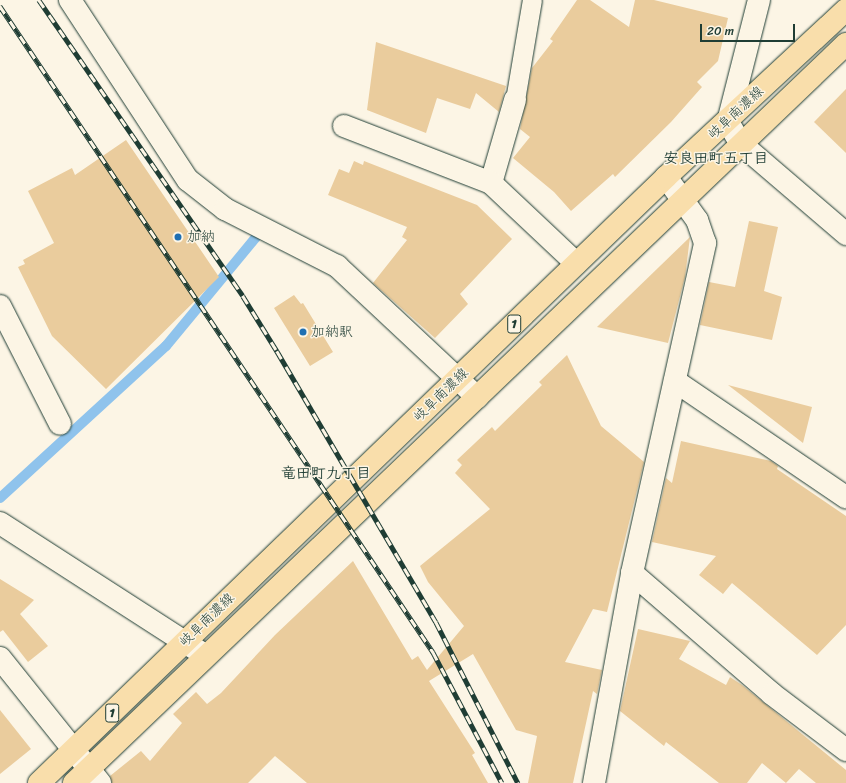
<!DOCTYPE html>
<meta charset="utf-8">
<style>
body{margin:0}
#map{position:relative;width:846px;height:783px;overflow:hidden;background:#fcf5e5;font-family:Sriracha,"Klee One",sans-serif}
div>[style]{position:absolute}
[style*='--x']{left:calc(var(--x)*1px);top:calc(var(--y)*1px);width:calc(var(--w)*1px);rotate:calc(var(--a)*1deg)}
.stream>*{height:10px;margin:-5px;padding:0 5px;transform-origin:5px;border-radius:5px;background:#8fc3ec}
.building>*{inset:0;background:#eacc9d}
.roads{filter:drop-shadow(0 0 1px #1f3d34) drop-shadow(0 0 1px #1f3d34)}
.lane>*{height:19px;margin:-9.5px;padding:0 9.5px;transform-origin:9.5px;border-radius:9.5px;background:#fcf5e5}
.street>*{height:22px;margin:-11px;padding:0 11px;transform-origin:11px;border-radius:11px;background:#fcf5e5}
.secondary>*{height:22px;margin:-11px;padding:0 11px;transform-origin:11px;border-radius:11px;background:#fcf5e5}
.primary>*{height:22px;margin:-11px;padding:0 11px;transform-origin:11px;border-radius:11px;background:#f9deab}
.rail>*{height:4.5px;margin-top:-2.25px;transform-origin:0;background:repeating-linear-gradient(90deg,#fcf5e5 0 9px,#1f3d34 0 18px);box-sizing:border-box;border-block:1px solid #1f3d34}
.dots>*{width:11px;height:11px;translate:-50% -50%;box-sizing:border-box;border:2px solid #fcf5e5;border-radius:50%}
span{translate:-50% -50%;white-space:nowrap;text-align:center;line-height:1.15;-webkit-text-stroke:3px #fcf5e5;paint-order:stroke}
.shield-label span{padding:1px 3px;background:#fcf5e5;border:1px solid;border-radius:3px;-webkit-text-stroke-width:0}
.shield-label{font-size:13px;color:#1f3d34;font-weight:700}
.street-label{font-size:14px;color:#1f3d34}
.poi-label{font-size:14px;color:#1f3d34}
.left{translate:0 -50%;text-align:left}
.neighbourhood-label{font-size:15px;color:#1f3d34;font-weight:700}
.scale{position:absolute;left:700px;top:24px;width:95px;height:18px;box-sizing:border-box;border:2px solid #1f3d34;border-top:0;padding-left:5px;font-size:12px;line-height:14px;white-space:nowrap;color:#1f3d34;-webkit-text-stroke:3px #fcf5e5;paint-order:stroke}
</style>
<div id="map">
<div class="stream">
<div style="--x:0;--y:498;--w:225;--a:-42.5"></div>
<div style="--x:166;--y:346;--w:151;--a:-50.4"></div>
</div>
<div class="building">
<div style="clip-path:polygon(577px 0,590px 0,629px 27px,635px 0,654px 0,728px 18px,718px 61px,697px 82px,702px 87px,671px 122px,615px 177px,613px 174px,571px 211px,554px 192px,513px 158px,530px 137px,520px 129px,532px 68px,553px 41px,550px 39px)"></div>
<div style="clip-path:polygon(376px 42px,506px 86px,499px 112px,476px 93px,470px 109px,437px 98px,426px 133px,367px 110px)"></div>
<div style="clip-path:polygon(846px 89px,846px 153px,814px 122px)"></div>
<div style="clip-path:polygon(126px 140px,219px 277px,106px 389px,52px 336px,18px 267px,25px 264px,23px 260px,54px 243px,28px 191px,72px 168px,75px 175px)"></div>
<div style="clip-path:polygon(354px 161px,363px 165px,364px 161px,477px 205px,512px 239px,460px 294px,468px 304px,435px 338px,373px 283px,407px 240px,402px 237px,407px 227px,328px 195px,339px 169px,349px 173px)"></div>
<div style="clip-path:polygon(749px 221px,778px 227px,764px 291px,782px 297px,772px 340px,700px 325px,709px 282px,735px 287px)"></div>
<div style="clip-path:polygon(690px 237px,685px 277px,668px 343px,597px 327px)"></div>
<div style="clip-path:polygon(294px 295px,301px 304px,303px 303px,333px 352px,310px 366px,274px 308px)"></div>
<div style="clip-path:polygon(567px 355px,601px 426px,644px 462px,607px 612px,593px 609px,565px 662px,602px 670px,597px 694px,593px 691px,573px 783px,528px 783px,537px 736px,516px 730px,473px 654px,429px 681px,475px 753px,472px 755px,488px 783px,307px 783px,275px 756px,248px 783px,112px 783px,110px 776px,141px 751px,150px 761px,182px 723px,173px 714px,196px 692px,207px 704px,221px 693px,275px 635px,353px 561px,412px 660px,418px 656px,427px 670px,464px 626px,428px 582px,420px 566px,490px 509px,455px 473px,462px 465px,457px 460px,492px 427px,495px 431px,542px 385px,539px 382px)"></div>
<div style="clip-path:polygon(728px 385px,812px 407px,803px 443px)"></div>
<div style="clip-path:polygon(681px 441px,771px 461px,778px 466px,777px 469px,846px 516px,846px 625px,817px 655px,732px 583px,723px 594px,699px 575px,716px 556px,652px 542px,666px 478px,672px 483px)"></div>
<div style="clip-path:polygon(0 579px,34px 600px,20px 614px,48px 646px,28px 662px,3px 630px,0 632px)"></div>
<div style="clip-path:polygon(638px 629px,690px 641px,679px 659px,726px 685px,730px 677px,742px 685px,846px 770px,846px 783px,816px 783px,799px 769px,786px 783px,762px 763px,747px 783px,719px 783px,666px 742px,664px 746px,620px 711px)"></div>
<div style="clip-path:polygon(0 710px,31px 749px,0 774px)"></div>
</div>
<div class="roads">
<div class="lane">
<div style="--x:515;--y:100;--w:101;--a:-80.4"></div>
</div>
<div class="street">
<div style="--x:70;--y:0;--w:215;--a:56.8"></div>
<div style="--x:188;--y:180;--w:47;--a:38.1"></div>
<div style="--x:225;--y:209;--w:126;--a:27"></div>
<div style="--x:337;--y:266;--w:192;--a:43.1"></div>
<div style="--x:759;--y:0;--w:126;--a:104.3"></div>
<div style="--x:728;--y:122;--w:24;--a:60"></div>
<div style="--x:740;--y:143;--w:140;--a:40.6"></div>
<div style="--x:515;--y:100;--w:86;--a:106.1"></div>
<div style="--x:491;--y:183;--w:117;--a:43.3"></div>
<div style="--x:344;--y:126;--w:158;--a:21.2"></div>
<div style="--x:0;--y:306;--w:132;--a:63"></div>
<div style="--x:675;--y:381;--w:207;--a:34.2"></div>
<div style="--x:632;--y:573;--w:185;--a:40.8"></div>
<div style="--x:772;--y:694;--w:93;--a:37.1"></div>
<div style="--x:0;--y:658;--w:160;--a:51.3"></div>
<div style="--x:594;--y:783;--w:213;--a:-79.7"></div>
<div style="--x:632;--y:573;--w:338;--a:-77.5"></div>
<div style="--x:705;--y:243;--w:24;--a:-109"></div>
<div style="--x:697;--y:220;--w:53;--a:-125.8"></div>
</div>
<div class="secondary">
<div style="--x:0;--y:523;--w:244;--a:32.8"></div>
</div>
<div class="primary">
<div style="--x:39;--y:783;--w:872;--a:-44.02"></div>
<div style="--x:666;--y:177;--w:246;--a:-42.9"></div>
<div style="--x:74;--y:783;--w:1069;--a:-43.75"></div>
</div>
</div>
<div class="rail">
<div style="--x:39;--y:0;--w:359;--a:55.4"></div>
<div style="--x:243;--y:296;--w:65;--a:58.3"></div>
<div style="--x:277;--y:351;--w:314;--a:59.6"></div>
<div style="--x:436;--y:622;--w:181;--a:63"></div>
<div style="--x:0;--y:6;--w:778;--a:56.17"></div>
<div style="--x:433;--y:652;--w:148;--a:62.2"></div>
</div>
<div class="dots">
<div style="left:178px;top:237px;background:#1f6fb2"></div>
<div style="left:303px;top:332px;background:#1f6fb2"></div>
</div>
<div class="shield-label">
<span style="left:514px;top:324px">1</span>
<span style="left:112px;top:713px">1</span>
</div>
<div class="street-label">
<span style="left:736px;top:113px;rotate:-43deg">岐阜南濃線</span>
<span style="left:441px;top:395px;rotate:-44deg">岐阜南濃線</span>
<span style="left:207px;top:620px;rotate:-44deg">岐阜南濃線</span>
</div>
<div class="poi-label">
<span class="left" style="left:187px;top:237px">加納</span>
<span class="left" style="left:311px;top:332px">加納駅</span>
</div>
<div class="neighbourhood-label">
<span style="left:716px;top:159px">安良田町五丁目</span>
<span style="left:326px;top:474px">竜田町九丁目</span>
</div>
<div class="scale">20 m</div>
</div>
